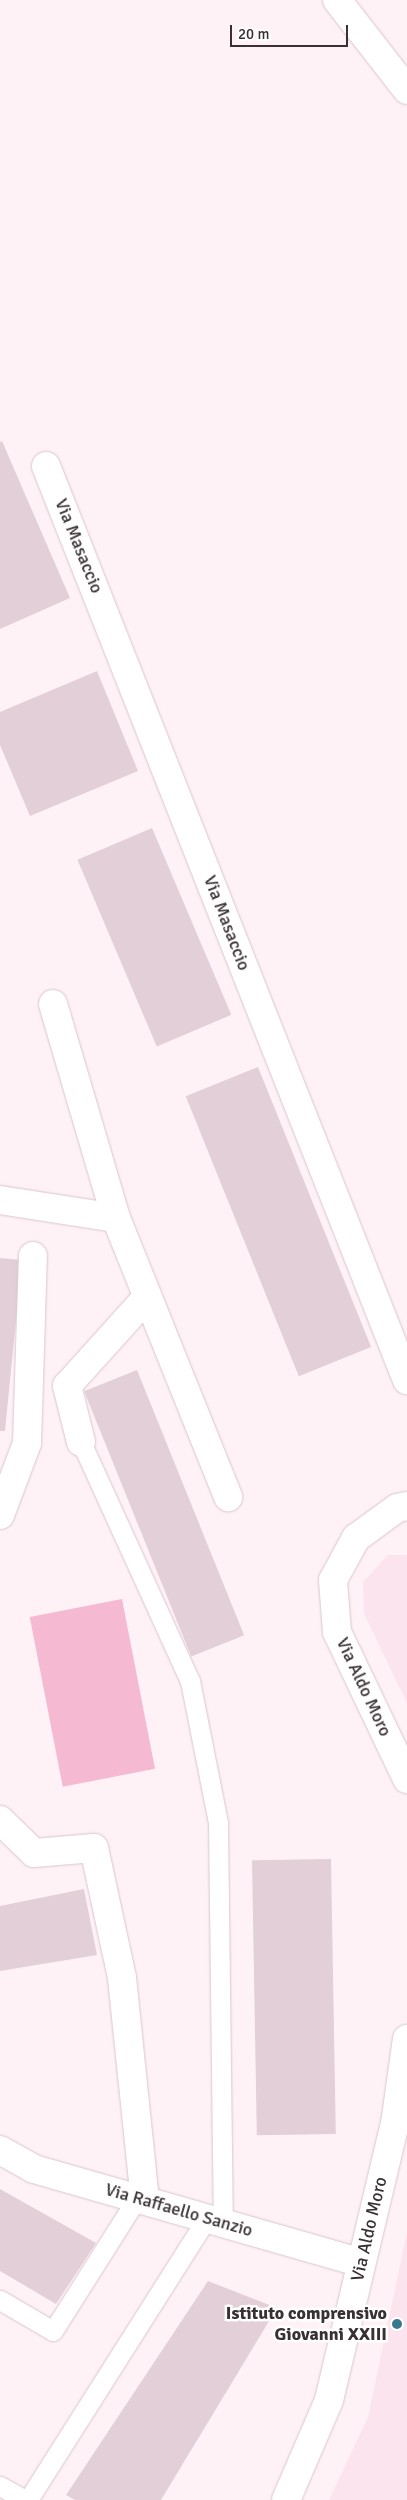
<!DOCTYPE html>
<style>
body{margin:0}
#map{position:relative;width:407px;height:2500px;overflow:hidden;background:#fff2f7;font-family:Signika,sans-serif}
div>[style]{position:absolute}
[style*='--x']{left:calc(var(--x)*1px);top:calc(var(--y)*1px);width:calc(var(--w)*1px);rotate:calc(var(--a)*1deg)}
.built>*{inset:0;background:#fbe4ed}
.green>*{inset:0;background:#f5bad2;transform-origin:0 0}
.building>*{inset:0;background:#e3cfd7;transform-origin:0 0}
.roads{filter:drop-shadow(0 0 1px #dac6ce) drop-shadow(0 0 1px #dac6ce)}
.service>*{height:19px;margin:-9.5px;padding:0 9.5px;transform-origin:9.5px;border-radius:9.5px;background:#fff}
.minor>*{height:28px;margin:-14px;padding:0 14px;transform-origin:14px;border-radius:14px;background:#fff}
.tertiary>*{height:28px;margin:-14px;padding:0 14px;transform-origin:14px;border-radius:14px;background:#fff}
.primary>*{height:28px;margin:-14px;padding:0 14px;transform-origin:14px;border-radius:14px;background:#fff}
.dots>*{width:14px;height:14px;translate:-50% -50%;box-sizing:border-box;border:2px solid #fff;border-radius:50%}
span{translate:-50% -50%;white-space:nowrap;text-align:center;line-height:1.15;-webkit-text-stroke:5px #fff;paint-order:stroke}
.street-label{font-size:18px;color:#383034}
.poi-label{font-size:18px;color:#383034;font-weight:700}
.right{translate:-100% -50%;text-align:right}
.scale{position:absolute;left:230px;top:25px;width:118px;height:22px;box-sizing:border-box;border:2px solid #383034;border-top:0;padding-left:6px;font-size:15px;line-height:18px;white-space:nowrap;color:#383034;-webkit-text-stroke:4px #fff;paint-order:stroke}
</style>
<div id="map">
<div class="built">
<div style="clip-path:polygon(388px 1555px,407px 1555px,407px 1703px,364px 1614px,363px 1582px)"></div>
<div style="clip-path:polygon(407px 2232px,407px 2500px,329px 2500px,368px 2417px)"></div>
</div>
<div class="green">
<div style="left:122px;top:1599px;width:173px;height:94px;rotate:79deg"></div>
</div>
<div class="building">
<div style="clip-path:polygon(2px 441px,70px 598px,0 629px,0 442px)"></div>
<div style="clip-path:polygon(97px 671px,138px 771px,30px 816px,0 745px,0 712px)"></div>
<div style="left:152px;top:828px;width:203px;height:81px;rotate:67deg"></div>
<div style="left:258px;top:1067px;width:302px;height:78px;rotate:68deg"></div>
<div style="clip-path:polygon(0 1258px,22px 1260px,5px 1431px,0 1431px)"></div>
<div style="left:137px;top:1370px;width:286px;height:57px;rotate:68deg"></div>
<div style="left:331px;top:1859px;width:275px;height:79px;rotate:89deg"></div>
<div style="clip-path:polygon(84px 1889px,97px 1955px,0 1971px,0 1906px)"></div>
<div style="clip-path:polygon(0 2189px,96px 2243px,56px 2304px,0 2271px)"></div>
<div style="clip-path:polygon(208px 2281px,277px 2308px,161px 2500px,75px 2500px,66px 2495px)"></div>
</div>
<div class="roads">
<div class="service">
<div style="--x:81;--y:1442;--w:263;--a:65.5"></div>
<div style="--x:190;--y:1681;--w:145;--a:78.8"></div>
<div style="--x:218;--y:1823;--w:400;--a:89.3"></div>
<div style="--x:0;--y:2300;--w:61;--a:30.3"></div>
<div style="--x:53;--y:2331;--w:157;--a:-57.7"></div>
<div style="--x:0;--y:2486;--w:29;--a:29"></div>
<div style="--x:28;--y:2500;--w:334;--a:-57.6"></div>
</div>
<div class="minor">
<div style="--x:46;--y:466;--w:983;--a:68.45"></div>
<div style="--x:53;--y:1004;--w:223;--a:73.6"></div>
<div style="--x:116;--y:1218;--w:301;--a:68.1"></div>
<div style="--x:0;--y:1200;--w:117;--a:8.8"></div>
<div style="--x:81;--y:1442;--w:58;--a:-104"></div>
<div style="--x:67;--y:1386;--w:120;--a:-48"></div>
<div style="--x:0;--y:1515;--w:77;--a:-69.4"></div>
<div style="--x:27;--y:1443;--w:187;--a:-88.2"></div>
<div style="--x:0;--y:1820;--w:47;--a:44.1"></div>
<div style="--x:34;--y:1853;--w:60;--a:-4.8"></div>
<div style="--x:94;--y:1848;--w:133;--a:77.8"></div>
<div style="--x:122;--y:1978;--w:223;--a:84.1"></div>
<div style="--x:0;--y:2150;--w:39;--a:29"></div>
<div style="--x:34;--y:2169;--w:340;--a:16"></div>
</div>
<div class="tertiary">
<div style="--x:407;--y:1506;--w:10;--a:169"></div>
<div style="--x:397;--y:1508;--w:51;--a:143.8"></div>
<div style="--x:356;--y:1538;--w:48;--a:118.7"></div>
<div style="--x:333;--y:1580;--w:52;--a:85.6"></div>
<div style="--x:337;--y:1632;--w:163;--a:64.5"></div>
<div style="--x:286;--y:2500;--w:109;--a:-66.7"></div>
<div style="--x:329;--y:2400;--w:284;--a:-76.6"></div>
<div style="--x:395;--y:2124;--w:86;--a:-82"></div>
</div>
<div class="primary">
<div style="--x:337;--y:0;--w:114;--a:52.1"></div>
</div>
</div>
<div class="dots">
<div style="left:397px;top:2324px;background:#39798c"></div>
</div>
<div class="street-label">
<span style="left:79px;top:546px;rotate:68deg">Via Masaccio</span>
<span style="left:227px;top:923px;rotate:69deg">Via Masaccio</span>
<span style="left:364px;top:1687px;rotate:65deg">Via Aldo Moro</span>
<span style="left:179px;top:2210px;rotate:16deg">Via Raffaello Sanzio</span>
<span style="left:369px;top:2229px;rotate:-77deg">Via Aldo Moro</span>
</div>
<div class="poi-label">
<span class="right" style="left:387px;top:2324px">Istituto comprensivo<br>Giovanni XXIII</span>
</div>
<div class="scale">20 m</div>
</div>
